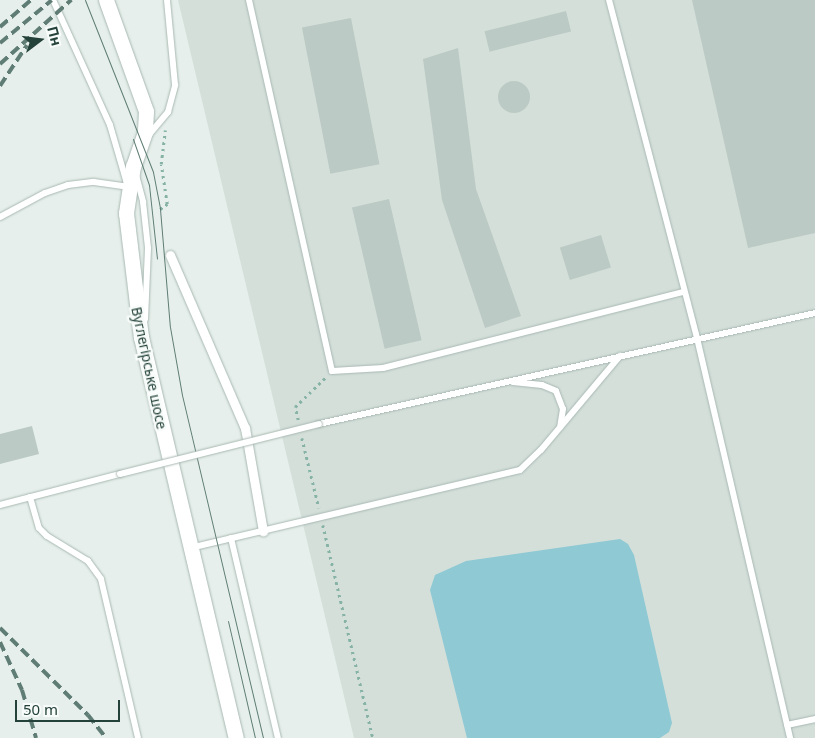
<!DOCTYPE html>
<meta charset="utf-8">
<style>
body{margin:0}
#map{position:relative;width:815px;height:738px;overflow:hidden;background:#e6efeb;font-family:"Noto Sans",sans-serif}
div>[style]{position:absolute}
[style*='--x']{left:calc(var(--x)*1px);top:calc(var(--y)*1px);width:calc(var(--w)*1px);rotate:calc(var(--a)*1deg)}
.built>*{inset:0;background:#d4dfda}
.water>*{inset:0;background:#8ec9d4}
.building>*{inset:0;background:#bbcac4;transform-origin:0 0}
.round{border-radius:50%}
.path>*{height:2.5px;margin-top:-1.25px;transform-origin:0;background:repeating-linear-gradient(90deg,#86b3a5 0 2.5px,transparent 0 6.5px)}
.roads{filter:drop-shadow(0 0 1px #a8b8b2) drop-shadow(0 0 1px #a8b8b2)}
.service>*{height:6px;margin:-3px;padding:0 3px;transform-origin:3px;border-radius:3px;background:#fff}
.pedestrian>*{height:9px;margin:-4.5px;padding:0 4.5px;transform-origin:4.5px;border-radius:4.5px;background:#fff}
.tertiary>*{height:15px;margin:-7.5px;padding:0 7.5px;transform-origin:7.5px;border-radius:7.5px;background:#fff}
.tram>*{height:1px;margin:-0.5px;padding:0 0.5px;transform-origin:0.5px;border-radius:0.5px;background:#5f7d75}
.rail>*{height:4px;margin-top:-2px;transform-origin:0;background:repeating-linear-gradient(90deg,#5f7d75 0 10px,transparent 0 15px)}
.bridges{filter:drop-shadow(0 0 1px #a8b8b2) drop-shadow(0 0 1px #a8b8b2)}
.service-bridge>*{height:6px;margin:-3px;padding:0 3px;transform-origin:3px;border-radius:3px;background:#fff}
span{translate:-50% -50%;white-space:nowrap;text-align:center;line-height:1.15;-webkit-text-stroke:5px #f7fbf9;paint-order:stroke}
.street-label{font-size:14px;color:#24423a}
.north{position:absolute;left:15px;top:15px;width:50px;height:50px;-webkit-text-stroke:4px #f7fbf9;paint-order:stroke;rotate:75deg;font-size:14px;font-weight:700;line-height:20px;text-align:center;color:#24423a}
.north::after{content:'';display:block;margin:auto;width:18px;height:22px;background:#24423a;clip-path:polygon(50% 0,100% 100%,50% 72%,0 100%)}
.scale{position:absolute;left:15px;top:700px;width:105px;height:22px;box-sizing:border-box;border:2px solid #24423a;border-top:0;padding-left:6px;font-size:15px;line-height:18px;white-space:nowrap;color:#24423a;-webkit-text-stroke:4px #f7fbf9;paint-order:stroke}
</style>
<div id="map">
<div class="built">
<div style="clip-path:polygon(178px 0,815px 0,815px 738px,354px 738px)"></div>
</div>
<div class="water">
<div style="clip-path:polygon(620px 539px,628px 544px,634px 555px,672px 723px,669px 732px,660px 738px,467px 738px,430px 590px,435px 575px,466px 561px)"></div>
</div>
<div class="building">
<div style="clip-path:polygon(692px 0,815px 0,815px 233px,748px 248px)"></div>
<div style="left:566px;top:11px;width:21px;height:84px;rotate:76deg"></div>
<div style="left:351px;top:18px;width:149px;height:50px;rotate:79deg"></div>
<div style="clip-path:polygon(458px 48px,476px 189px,521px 316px,485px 328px,442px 200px,423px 59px)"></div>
<div class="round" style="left:498px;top:81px;width:32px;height:32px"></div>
<div style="left:389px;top:199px;width:145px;height:38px;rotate:77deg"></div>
<div style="left:601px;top:235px;width:34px;height:43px;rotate:73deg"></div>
<div style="clip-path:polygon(32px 426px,39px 454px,0 464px,0 434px)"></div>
</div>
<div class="path">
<div style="--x:160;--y:209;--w:9;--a:-36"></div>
<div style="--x:167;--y:204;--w:40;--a:-98.5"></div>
<div style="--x:161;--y:164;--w:34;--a:-83"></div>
<div style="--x:298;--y:420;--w:13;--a:-103"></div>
<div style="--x:295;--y:407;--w:43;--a:-44.1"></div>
<div style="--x:302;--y:438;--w:72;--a:76.3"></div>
<div style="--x:323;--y:525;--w:219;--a:76.8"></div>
</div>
<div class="roads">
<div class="service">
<div style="--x:249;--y:0;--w:380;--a:77.4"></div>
<div style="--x:332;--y:371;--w:51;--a:-3.4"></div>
<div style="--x:383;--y:368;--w:310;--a:-14.2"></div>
<div style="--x:609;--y:0;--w:349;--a:75.4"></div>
<div style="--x:697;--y:338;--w:411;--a:76.9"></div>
<div style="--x:147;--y:137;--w:33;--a:-50"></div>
<div style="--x:168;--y:112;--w:28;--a:-75"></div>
<div style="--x:175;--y:85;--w:85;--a:-95.4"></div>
<div style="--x:136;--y:175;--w:28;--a:75"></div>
<div style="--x:143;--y:202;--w:46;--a:83.8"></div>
<div style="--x:148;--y:248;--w:71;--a:92.4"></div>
<div style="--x:0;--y:217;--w:51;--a:-28.1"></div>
<div style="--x:45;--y:193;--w:24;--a:-19"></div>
<div style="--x:68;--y:185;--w:26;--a:-7"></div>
<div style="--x:94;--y:182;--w:34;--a:8"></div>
<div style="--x:128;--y:187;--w:65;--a:-106.2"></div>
<div style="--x:110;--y:125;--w:137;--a:-114.5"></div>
<div style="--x:513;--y:382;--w:29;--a:6"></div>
<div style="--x:542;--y:385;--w:15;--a:23"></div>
<div style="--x:556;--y:391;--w:19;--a:69"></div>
<div style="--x:563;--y:409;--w:18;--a:99"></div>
<div style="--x:319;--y:424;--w:508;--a:-12.61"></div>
<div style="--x:30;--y:497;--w:32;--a:74"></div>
<div style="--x:39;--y:528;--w:11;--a:45"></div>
<div style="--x:47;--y:536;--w:48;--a:31.4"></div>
<div style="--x:88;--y:561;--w:22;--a:54"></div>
<div style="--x:101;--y:579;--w:163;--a:76.9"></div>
<div style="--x:0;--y:505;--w:124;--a:-14.5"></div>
<div style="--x:231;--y:538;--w:205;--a:76.8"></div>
<div style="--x:190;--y:548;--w:339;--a:-13.3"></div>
<div style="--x:520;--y:470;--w:29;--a:-44"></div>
<div style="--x:541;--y:450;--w:123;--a:-50"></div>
<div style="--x:787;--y:725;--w:29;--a:-12"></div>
</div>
<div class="pedestrian">
<div style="--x:170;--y:255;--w:189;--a:66.6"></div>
<div style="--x:245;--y:428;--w:105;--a:80.1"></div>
</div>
<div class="tertiary">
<div style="--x:106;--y:0;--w:118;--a:70.2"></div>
<div style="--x:146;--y:111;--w:21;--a:93"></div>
<div style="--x:145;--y:132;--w:36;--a:109"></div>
<div style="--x:133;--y:166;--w:48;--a:98.5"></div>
<div style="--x:126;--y:213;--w:125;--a:83.1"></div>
<div style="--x:141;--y:337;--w:412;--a:76.7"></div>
</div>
</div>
<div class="tram">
<div style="--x:85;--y:0;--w:185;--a:68.4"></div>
<div style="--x:153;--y:172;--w:38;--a:79"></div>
<div style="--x:160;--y:209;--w:118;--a:85.2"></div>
<div style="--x:170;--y:327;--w:69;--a:80"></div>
<div style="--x:182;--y:395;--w:352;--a:76.7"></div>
<div style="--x:133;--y:139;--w:49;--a:70.8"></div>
<div style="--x:149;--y:185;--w:74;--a:83.8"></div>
<div style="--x:228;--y:621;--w:120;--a:77"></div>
</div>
<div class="rail">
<div style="--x:0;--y:27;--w:41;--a:-41.1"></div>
<div style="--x:0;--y:43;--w:67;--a:-39.6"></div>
<div style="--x:0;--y:64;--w:96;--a:-42"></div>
<div style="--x:0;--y:86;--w:49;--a:-56.6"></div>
<div style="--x:0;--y:628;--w:124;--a:44.7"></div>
<div style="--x:88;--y:715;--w:29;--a:52"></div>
<div style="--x:0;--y:642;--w:53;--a:65.4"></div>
<div style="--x:22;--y:690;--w:50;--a:73.7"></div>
</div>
<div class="bridges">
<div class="service-bridge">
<div style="--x:120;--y:474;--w:205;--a:-14.1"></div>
</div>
</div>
<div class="street-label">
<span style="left:149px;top:368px;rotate:78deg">Вуглегірське шосе</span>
</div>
<div class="north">Пн</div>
<div class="scale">50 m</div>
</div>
